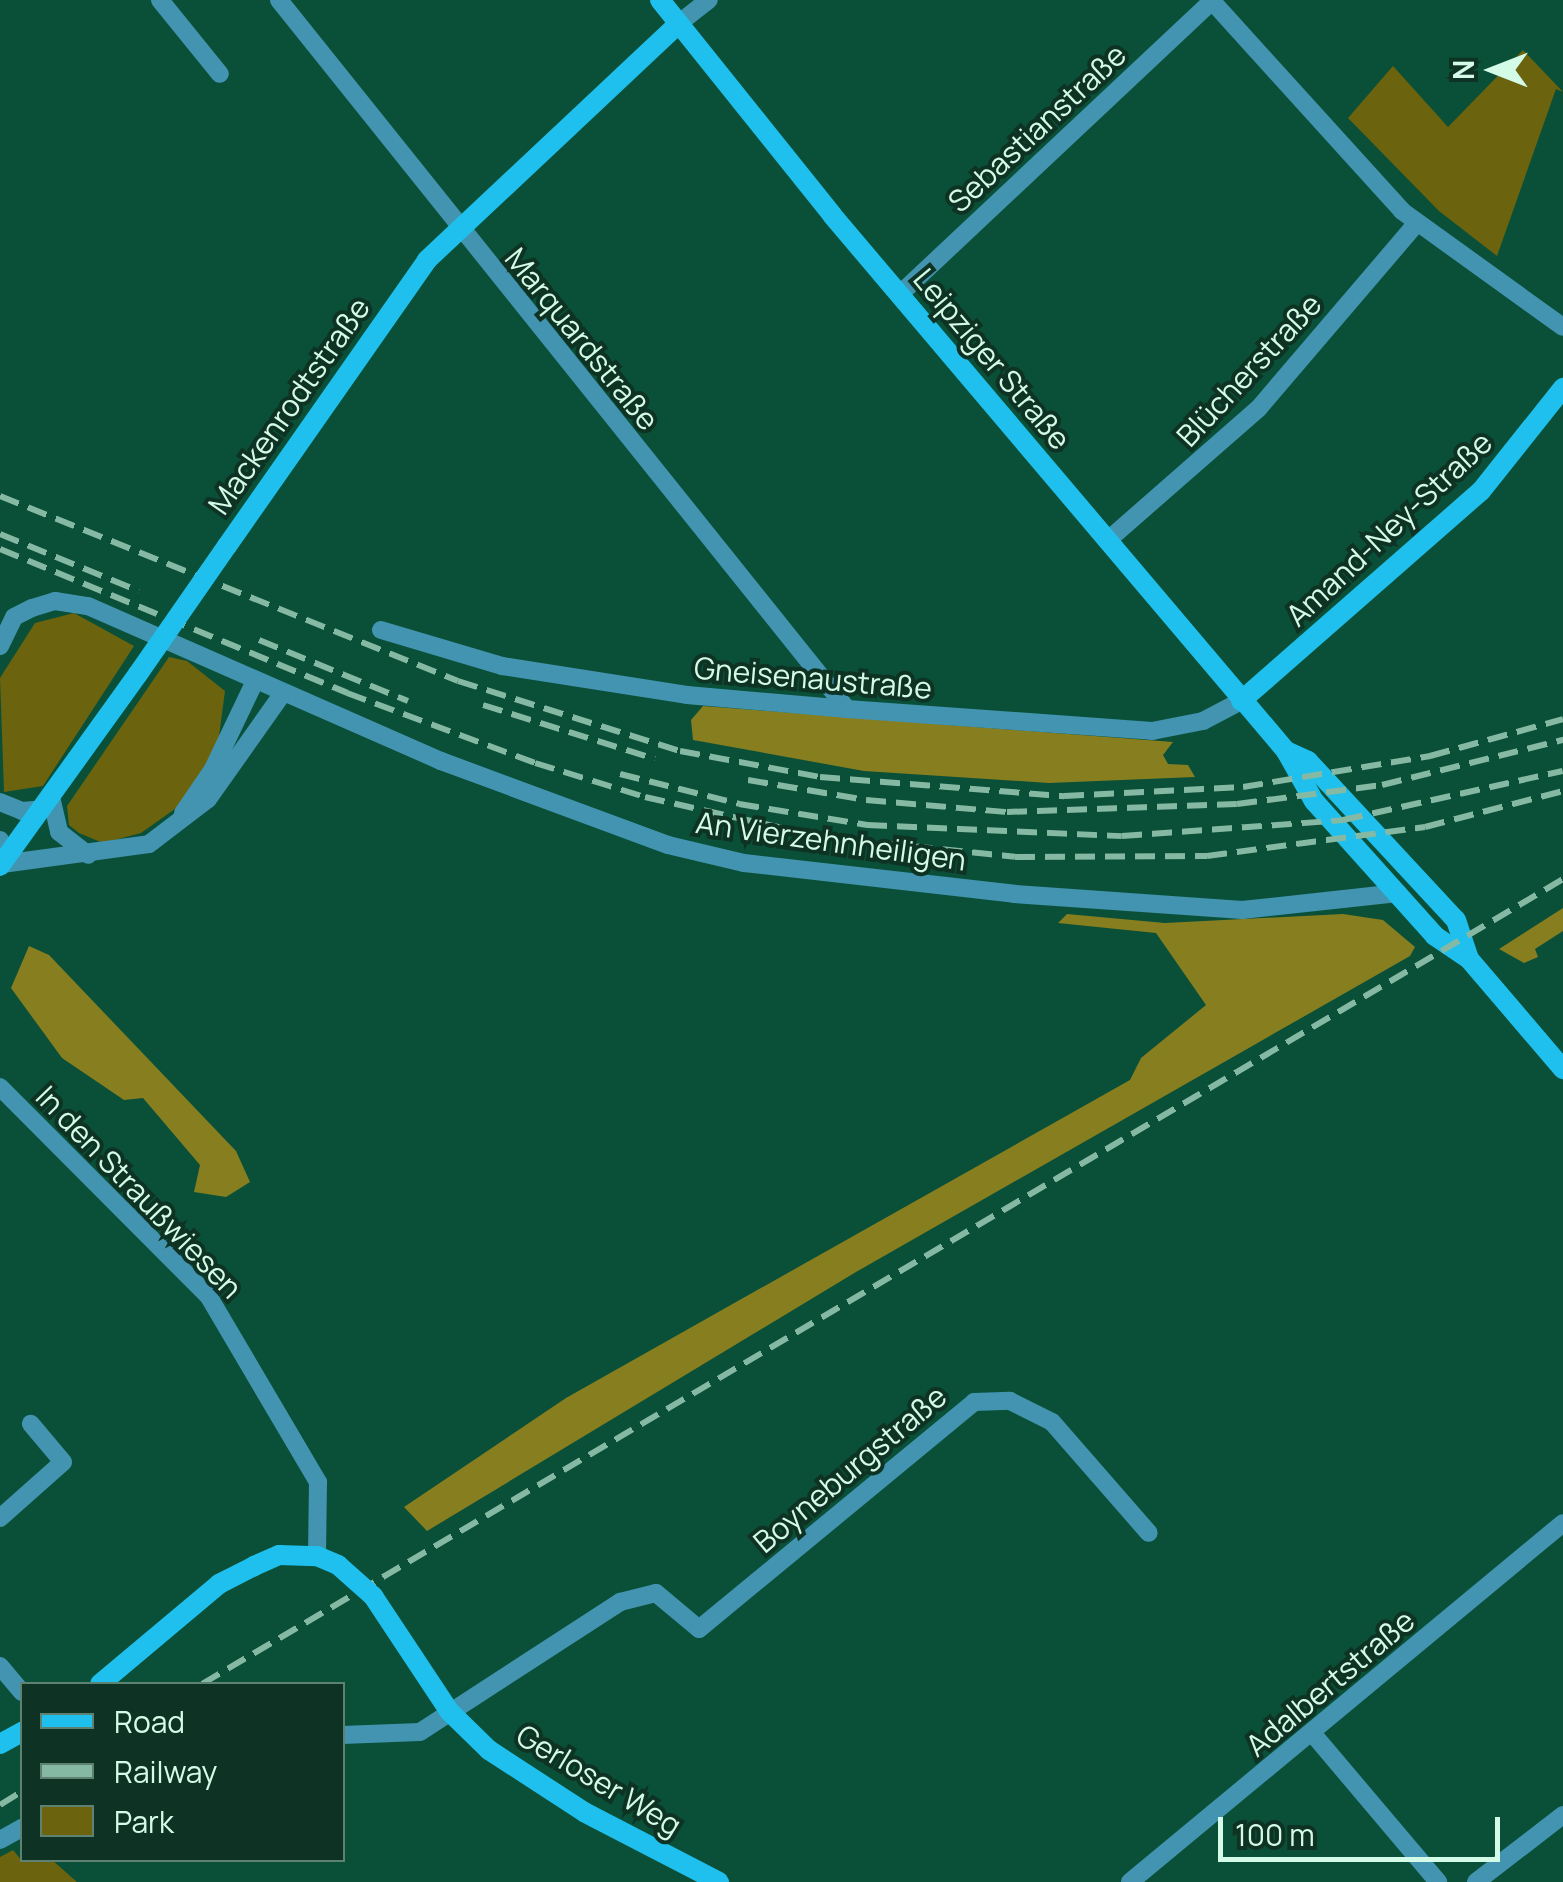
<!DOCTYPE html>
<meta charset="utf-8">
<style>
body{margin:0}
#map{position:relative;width:1563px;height:1882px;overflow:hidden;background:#0a5038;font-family:Manrope,sans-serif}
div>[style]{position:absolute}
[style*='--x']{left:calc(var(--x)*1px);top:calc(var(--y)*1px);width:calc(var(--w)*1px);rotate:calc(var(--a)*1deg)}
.green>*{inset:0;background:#6b630e}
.forest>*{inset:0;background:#877e20}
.street>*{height:18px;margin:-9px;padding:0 9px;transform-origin:9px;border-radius:9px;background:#4294b0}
.secondary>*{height:20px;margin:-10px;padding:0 10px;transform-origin:10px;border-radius:10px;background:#1fc0ed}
.rail>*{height:6px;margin-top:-3px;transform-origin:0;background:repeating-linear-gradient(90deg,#86b9a3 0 20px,transparent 0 30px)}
.secondary-bridge>*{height:20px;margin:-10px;padding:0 10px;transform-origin:10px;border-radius:10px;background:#1fc0ed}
span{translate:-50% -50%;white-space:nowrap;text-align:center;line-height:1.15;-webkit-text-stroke:8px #0e3223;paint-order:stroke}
.street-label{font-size:30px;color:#d4fbe7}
.legend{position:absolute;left:20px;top:1682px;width:325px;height:180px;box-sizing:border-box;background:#0e3223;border:2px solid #5d8271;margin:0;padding:12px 18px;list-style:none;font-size:30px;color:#d4fbe7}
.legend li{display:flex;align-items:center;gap:20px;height:50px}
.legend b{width:50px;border:2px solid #5d8271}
.north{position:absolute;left:1443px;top:20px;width:100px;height:100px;-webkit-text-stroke:8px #0e3223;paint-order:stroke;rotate:270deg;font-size:28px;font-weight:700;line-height:40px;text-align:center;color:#d4fbe7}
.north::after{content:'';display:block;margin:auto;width:35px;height:45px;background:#d4fbe7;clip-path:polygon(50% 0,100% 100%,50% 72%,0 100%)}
.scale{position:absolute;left:1218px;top:1817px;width:282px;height:45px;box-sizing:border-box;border:5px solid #d4fbe7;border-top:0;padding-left:12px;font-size:30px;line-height:35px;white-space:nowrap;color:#d4fbe7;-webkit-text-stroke:8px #0e3223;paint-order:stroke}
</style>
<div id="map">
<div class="green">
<div style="clip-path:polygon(1523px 50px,1563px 92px,1556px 89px,1497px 256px,1439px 211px,1348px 118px,1393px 66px,1448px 127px)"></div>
<div style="clip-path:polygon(74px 613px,134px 646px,43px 786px,4px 792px,0 678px,35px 623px)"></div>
<div style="clip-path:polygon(169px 657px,187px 661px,225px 691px,218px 744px,182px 804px,141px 833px,103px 843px,79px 833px,69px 825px,67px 806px)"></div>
<div style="clip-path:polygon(13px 1850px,23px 1862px,52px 1860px,77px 1882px,0 1882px,0 1857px)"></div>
</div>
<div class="forest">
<div style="clip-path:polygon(703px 706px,1173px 742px,1163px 755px,1168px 764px,1188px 765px,1195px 777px,1049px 783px,864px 771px,693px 740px,691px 720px)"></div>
<div style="clip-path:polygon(1563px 908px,1563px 931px,1535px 949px,1538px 957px,1524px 963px,1499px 949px)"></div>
<div style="clip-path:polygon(1067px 914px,1165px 923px,1343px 914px,1383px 920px,1415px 947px,1410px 956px,856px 1272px,427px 1531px,404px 1507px,566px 1398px,1130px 1080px,1141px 1058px,1206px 1005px,1156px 933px,1058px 923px)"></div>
<div style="clip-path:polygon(29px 946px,49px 955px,236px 1151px,250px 1182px,226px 1197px,194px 1192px,200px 1165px,143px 1098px,124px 1100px,62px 1058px,11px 988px)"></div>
</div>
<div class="street">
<div style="--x:160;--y:0;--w:95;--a:51"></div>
<div style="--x:279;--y:0;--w:908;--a:51.3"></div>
<div style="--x:1211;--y:0;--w:285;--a:47.8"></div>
<div style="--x:1402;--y:211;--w:198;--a:35.8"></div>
<div style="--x:678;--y:24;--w:39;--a:-38"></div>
<div style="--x:899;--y:295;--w:431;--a:-43.2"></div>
<div style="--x:1107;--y:541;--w:201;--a:-41.2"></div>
<div style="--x:1258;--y:409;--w:245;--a:-49.5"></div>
<div style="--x:381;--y:630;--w:126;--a:16.6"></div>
<div style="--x:502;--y:666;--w:187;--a:8.9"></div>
<div style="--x:687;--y:695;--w:161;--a:5"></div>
<div style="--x:847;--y:709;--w:306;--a:4.1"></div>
<div style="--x:1152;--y:731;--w:52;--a:-11.1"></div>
<div style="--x:1203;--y:721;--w:43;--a:-27.8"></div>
<div style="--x:0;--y:646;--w:32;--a:-64"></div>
<div style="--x:14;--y:617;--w:20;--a:-27"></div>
<div style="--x:32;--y:608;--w:24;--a:-17"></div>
<div style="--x:55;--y:601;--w:33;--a:9"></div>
<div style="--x:88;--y:606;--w:386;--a:23.7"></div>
<div style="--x:441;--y:761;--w:242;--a:20.3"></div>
<div style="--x:668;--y:845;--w:78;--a:13.3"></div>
<div style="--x:744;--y:863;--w:272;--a:6.5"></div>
<div style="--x:1014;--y:894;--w:229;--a:4"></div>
<div style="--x:1242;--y:910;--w:157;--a:-6.2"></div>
<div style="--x:52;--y:801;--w:32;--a:77"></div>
<div style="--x:59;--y:832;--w:37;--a:38"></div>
<div style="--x:0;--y:802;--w:24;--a:22"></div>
<div style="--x:22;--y:811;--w:24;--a:-5"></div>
<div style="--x:183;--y:813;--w:53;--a:-55.7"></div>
<div style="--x:213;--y:769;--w:98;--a:-64.5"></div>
<div style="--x:0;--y:840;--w:24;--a:85"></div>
<div style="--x:2;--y:864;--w:148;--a:-7.7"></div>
<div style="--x:149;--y:844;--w:74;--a:-37.3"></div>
<div style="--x:208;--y:799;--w:130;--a:-54.7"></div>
<div style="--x:0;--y:1087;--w:296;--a:45.1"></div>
<div style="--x:209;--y:1297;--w:215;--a:59.5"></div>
<div style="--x:318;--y:1482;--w:74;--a:90.8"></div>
<div style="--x:0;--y:1518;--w:84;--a:-41.6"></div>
<div style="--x:63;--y:1462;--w:50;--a:-130.1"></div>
<div style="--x:0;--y:1666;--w:34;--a:50"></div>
<div style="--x:1313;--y:1734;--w:194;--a:49.8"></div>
<div style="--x:342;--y:1735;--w:78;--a:-2.2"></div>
<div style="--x:420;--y:1732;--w:239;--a:-33"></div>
<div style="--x:620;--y:1602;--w:37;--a:-14"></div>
<div style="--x:656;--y:1593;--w:56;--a:39.9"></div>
<div style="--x:699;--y:1629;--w:357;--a:-39.5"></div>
<div style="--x:974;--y:1402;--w:36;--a:-2"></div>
<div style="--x:1010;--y:1401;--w:47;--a:26.6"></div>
<div style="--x:1052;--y:1422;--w:147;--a:48.9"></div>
<div style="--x:0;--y:1840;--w:25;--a:-29"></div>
<div style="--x:1130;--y:1882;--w:562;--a:-39.66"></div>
<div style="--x:1476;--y:1882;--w:110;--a:-37.6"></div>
</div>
<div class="secondary">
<div style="--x:660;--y:0;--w:275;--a:51.3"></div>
<div style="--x:832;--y:215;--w:702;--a:49.73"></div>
<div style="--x:1286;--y:751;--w:57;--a:60.8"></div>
<div style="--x:1314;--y:801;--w:181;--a:48.1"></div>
<div style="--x:1435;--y:936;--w:41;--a:34.1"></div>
<div style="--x:1469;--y:959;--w:145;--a:49.5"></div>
<div style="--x:227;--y:546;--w:349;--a:-55"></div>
<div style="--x:427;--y:260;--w:345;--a:-43.2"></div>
<div style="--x:1241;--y:701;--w:319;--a:-41.2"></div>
<div style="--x:1481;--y:491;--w:132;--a:-51.5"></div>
<div style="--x:1286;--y:751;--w:24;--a:24"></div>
<div style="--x:1308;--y:761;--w:217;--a:47.1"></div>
<div style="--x:1456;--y:920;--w:41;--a:71.6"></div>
<div style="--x:0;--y:866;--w:236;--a:-54.3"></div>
<div style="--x:373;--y:1596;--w:138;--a:56.5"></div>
<div style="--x:449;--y:1711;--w:56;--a:44.3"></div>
<div style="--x:489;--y:1750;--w:113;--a:33.1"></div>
<div style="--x:584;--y:1812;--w:152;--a:27.4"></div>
<div style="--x:100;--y:1684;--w:155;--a:-40"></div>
<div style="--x:219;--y:1584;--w:39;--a:-27"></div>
<div style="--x:254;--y:1566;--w:27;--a:-24"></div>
<div style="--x:279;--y:1555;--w:38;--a:2"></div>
<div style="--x:317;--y:1556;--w:23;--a:23"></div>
<div style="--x:0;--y:1744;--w:25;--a:-29"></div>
</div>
<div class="rail">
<div style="--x:0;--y:496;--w:494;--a:22"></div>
<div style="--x:458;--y:681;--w:233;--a:17.5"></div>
<div style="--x:680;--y:751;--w:142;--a:10.5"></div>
<div style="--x:820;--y:777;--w:245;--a:4.5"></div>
<div style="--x:1064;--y:796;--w:179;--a:-2.9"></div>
<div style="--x:1243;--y:787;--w:190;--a:-9.4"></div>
<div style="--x:1430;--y:756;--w:138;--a:-15.5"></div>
<div style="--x:0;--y:534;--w:150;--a:22.3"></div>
<div style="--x:0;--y:549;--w:376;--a:22.5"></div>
<div style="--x:347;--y:693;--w:201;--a:20.4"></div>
<div style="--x:535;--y:763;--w:115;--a:17.2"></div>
<div style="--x:645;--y:797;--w:182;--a:12.7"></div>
<div style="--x:823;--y:837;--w:193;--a:5.9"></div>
<div style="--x:1015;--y:857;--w:192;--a:-0.3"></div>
<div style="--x:1207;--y:856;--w:220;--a:-7.6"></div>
<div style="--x:1425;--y:827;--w:143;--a:-14.6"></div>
<div style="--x:259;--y:640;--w:161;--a:22.3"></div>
<div style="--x:483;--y:705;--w:180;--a:17.4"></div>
<div style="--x:620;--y:774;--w:123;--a:14.1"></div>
<div style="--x:739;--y:804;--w:130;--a:9.3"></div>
<div style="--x:867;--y:825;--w:255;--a:2.5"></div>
<div style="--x:1122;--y:836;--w:222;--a:-4.1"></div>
<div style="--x:1343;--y:820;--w:225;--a:-12.6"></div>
<div style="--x:748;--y:780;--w:120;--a:9.6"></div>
<div style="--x:866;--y:800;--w:142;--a:4.9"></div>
<div style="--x:1007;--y:812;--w:230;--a:-2"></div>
<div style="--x:1237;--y:804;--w:146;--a:-7.5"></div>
<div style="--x:1382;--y:785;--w:187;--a:-14"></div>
<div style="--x:202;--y:1684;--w:1581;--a:-30.6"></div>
<div style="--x:0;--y:1805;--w:26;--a:-32"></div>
</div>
<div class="secondary-bridge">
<div style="--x:138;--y:674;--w:156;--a:-55.2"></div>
<div style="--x:338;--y:1565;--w:47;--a:41.5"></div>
</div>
<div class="street-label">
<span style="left:1037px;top:128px;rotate:-43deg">Sebastianstraße</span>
<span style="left:582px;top:339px;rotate:51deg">Marquardstraße</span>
<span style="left:992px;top:359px;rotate:50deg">Leipziger Straße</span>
<span style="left:1249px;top:370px;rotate:-47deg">Blücherstraße</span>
<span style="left:289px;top:406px;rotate:-55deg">Mackenrodtstraße</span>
<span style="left:1389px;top:529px;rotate:-43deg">Amand-Ney-Straße</span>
<span style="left:813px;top:678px;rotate:5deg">Gneisenaustraße</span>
<span style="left:831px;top:841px;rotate:8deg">An Vierzehnheiligen</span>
<span style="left:139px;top:1192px;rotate:46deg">In den Straußwiesen</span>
<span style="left:850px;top:1469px;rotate:-40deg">Boyneburgstraße</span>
<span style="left:1330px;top:1683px;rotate:-40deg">Adalbertstraße</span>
<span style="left:599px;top:1780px;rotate:31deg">Gerloser Weg</span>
</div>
<ul class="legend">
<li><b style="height:12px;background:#1fc0ed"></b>Road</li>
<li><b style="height:12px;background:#86b9a3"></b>Railway</li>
<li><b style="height:28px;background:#6b630e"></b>Park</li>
</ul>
<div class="north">N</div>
<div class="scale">100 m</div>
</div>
